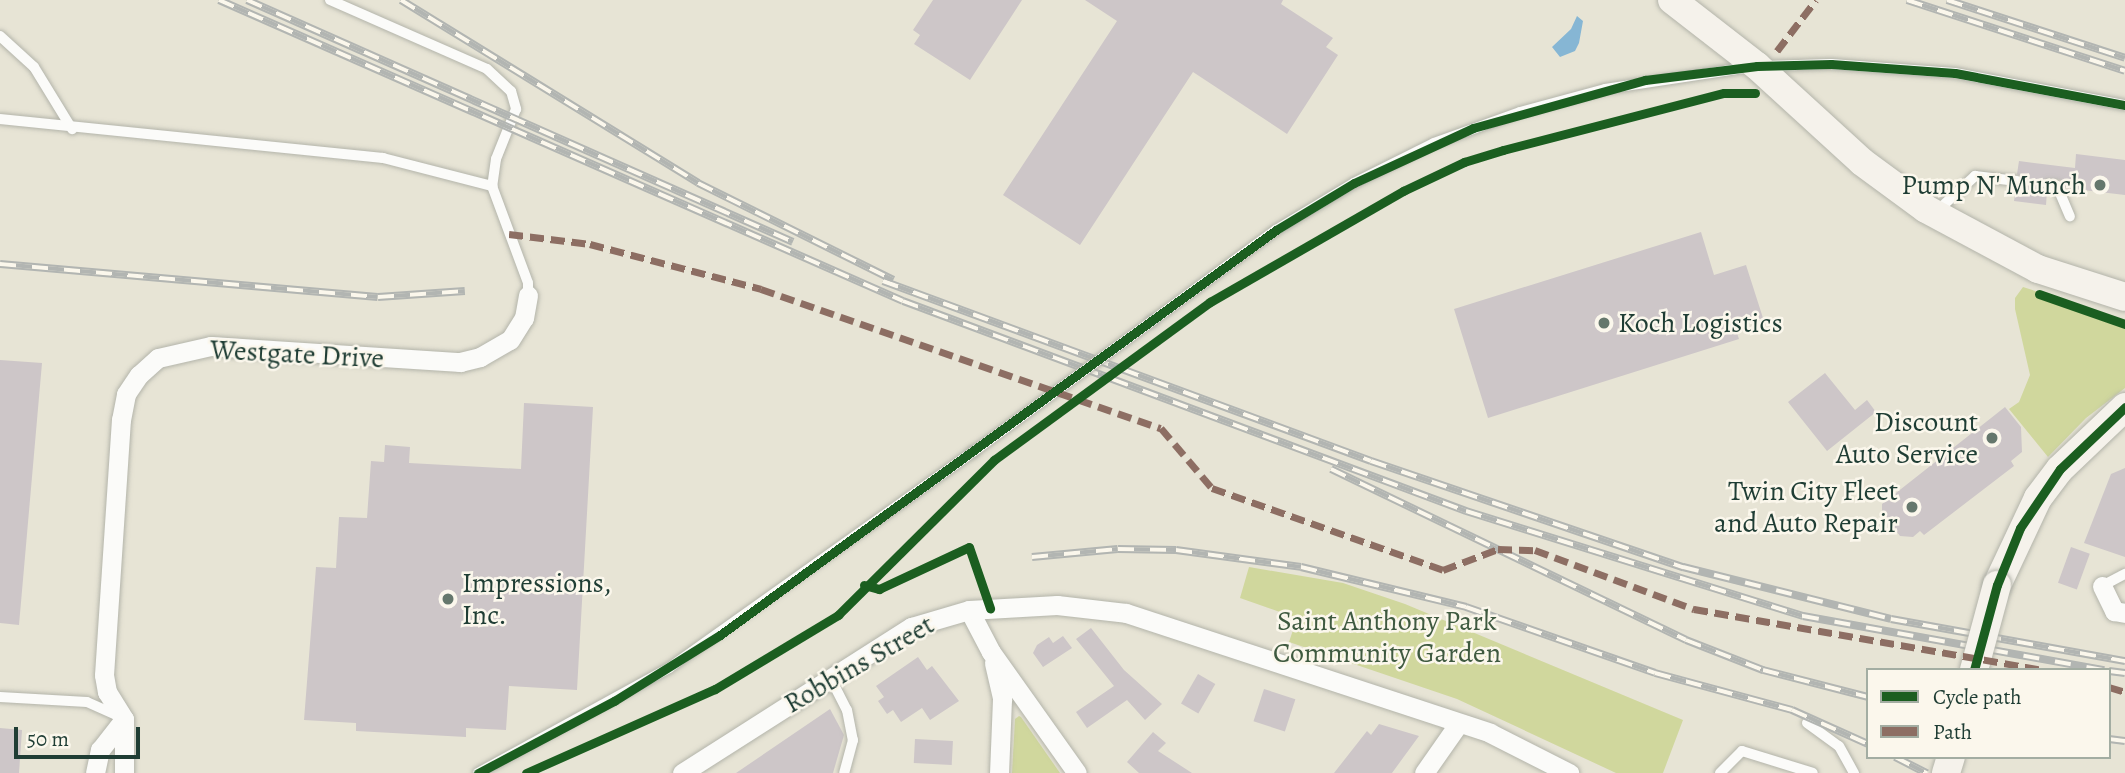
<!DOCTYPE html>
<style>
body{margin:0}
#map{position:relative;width:2125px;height:773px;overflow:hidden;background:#e7e4d5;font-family:Alegreya,serif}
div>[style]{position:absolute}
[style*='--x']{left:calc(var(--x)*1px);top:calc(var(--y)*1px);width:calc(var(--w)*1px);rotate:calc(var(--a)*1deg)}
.green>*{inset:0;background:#d0d79d}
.water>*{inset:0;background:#86b6d4}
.building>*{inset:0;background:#cdc6c8;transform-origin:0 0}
.roads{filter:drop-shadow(0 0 2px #b3b4aa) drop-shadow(0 0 2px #b3b4aa)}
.lane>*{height:10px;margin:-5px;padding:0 5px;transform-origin:5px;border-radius:5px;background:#fbfbf9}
.street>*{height:19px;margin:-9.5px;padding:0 9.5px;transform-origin:9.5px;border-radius:9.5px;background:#fbfbf9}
.secondary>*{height:28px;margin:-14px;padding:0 14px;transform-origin:14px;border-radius:14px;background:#f5f2eb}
.rail>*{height:8px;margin-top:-4px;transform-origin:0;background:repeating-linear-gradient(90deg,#fbf7ec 0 16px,#b2b5b2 0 32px);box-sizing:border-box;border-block:2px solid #b2b5b2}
.bridges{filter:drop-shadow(0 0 2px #b3b4aa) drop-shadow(0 0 2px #b3b4aa)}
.lane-bridge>*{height:10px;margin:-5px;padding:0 5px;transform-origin:5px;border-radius:5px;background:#fbfbf9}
.secondary-bridge>*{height:28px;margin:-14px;padding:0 14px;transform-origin:14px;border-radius:14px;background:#f5f2eb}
.quiet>*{height:7px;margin-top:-3.5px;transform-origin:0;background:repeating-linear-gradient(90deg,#8d6e63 0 14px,transparent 0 21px)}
.cycleway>*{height:9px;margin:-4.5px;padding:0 4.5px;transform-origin:4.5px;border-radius:4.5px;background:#1b5e20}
.dots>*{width:19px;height:19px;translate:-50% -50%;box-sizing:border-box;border:4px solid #fbf7ec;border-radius:50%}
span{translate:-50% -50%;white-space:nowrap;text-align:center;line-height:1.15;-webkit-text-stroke:5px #fbf7ec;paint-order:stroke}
.poi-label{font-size:28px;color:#1f3d34}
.right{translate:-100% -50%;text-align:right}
.left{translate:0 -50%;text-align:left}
.street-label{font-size:28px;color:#1f3d34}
.park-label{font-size:28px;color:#3f5a40}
.legend{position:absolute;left:1866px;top:668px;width:245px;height:91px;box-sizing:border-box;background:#fbf7ec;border:2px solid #a3ada2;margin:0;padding:9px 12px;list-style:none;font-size:21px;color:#1f3d34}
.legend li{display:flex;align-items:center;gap:14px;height:35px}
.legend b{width:35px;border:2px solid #a3ada2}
.scale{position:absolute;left:14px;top:727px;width:126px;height:32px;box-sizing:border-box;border:4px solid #1f3d34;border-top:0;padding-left:9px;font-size:21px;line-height:24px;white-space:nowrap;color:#1f3d34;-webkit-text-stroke:5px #fbf7ec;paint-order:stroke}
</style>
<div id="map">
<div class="green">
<div style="clip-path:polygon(2023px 287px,2125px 320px,2125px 388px,2086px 418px,2048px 457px,2009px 409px,2019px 402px,2030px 375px,2015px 309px,2015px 298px)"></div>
<div style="clip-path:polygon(1249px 567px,1343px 583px,1405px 604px,1683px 720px,1663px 773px,1616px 773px,1457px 699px,1289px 642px,1297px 618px,1240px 598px)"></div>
<div style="clip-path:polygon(1019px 716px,1021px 717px,1060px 773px,1012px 773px,1015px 719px)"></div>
</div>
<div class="water">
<div style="clip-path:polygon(1577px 16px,1583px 21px,1579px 43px,1575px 51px,1560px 57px,1552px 47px,1571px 29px)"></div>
</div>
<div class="building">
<div style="clip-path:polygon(933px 0,1022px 0,970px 80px,914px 44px,920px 35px,913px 30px)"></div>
<div style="clip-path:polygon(1085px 0,1283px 0,1281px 4px,1333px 38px,1326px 47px,1338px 55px,1287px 134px,1193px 72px,1080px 245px,1003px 195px,1117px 21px)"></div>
<div style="clip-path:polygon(2076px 154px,2125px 160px,2125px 195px,2066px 188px,2061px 180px,2048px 178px,2041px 185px,2047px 192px,2046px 205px,2014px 201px,2016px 188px,2024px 181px,2017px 174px,2019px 161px,2075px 168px)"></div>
<div style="clip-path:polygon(1701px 232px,1714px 275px,1746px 265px,1763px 318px,1735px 327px,1739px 339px,1488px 418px,1454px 309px)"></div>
<div style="clip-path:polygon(0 360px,42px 363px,19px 625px,0 623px)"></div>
<div style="clip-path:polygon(1825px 373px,1855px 410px,1867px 400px,1876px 412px,1827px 451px,1788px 402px)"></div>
<div style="clip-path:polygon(524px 403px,593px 407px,577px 690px,509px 686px,506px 730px,466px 728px,466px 737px,356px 731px,356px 723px,304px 720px,316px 567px,336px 568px,339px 517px,367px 518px,371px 461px,384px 462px,385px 445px,410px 447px,409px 463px,521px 469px)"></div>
<div style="clip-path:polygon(2005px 407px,2021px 427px,2022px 452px,2011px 461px,2014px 466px,1924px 535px,1920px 531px,1913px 537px,1900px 536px,1882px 512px,1882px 504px)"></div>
<div style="clip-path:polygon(2125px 468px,2125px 557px,2084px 543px,2111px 474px)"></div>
<div style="left:2071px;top:547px;width:20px;height:38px;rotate:20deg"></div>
<div style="clip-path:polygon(1091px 628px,1124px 670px,1162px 704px,1145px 720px,1127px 700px,1087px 728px,1076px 712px,1114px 686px,1076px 639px)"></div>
<div style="clip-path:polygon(1063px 636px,1072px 648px,1043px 667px,1033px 653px,1037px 645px,1049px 637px,1053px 643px)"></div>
<div style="clip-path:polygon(918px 657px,927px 670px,932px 666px,959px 701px,930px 720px,922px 708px,901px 722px,893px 710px,887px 714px,878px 701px,884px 697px,876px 686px)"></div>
<div style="left:1198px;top:674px;width:20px;height:34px;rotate:30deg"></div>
<div style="left:1264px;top:689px;width:33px;height:34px;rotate:18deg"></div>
<div style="clip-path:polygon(830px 709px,844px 735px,833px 773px,736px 773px)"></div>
<div style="clip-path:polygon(1379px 724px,1419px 736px,1392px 773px,1334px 773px,1367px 731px,1371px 735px)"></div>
<div style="clip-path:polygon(0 728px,22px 730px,19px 773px,0 773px)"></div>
<div style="clip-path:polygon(1153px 732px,1166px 743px,1158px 751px,1192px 773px,1139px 773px,1127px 762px)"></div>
<div style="left:915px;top:739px;width:38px;height:24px;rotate:3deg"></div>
</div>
<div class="roads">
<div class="lane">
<div style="--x:330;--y:0;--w:171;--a:23.7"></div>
<div style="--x:487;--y:69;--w:33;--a:43"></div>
<div style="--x:511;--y:91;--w:19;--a:74"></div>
<div style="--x:516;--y:109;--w:54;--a:111.8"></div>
<div style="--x:496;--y:159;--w:27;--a:98"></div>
<div style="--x:492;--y:186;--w:103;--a:69.6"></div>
<div style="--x:528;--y:283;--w:12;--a:90"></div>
<div style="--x:0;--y:36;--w:46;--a:42.4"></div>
<div style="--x:34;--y:67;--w:73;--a:58.5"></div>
<div style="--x:1765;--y:66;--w:66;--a:-1.7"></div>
<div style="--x:1831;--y:64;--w:124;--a:4.2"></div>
<div style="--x:1955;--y:73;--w:173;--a:10.7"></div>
<div style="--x:0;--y:119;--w:385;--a:5.8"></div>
<div style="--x:383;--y:158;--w:113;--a:14.4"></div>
<div style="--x:2048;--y:185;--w:9;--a:6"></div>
<div style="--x:2057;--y:186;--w:33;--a:67"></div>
<div style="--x:1937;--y:211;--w:52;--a:-42.6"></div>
<div style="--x:1975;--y:176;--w:42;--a:6.8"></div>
<div style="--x:1152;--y:321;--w:154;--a:-36.3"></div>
<div style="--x:1276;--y:230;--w:91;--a:-31.1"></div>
<div style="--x:1354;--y:183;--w:89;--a:-26.6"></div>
<div style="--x:1434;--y:143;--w:91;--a:-19.8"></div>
<div style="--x:1520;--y:112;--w:88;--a:-15.1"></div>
<div style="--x:1605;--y:89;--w:147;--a:-8.6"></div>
<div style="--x:2102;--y:586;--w:26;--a:-28"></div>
<div style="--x:830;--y:677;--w:37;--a:63"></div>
<div style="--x:847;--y:710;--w:31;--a:79"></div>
<div style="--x:853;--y:740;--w:34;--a:105"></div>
<div style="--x:0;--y:697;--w:87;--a:3.3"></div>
<div style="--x:87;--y:702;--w:35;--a:24"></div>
<div style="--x:1807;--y:723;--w:39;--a:36"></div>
<div style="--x:1839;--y:746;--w:31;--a:61"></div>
<div style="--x:478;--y:773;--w:218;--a:-28.8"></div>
<div style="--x:669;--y:668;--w:373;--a:-35.4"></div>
<div style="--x:1720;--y:773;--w:31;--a:-45"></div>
<div style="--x:1742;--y:751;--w:74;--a:17.2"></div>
</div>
<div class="street">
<div style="--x:2102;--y:586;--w:28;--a:64"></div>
<div style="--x:2114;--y:611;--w:11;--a:10"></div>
<div style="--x:969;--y:610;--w:47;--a:62.4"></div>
<div style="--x:991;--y:652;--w:148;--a:54.6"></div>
<div style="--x:994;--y:663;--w:37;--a:77"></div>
<div style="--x:1002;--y:699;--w:74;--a:92.3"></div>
<div style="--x:95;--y:773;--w:24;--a:-78"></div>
<div style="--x:100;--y:750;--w:39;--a:-52"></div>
<div style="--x:124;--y:773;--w:54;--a:-90"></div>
<div style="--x:124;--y:719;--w:32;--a:-122"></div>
<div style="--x:107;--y:692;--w:17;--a:-100"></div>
<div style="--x:104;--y:675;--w:256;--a:-86.2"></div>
<div style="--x:121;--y:420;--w:26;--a:-79"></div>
<div style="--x:126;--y:394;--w:23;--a:-56"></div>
<div style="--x:139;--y:375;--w:25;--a:-42"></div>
<div style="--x:158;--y:358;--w:54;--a:-12.8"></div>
<div style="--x:211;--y:346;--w:250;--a:3.7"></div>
<div style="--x:460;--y:362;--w:21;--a:-14"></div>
<div style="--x:480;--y:357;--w:34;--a:-30"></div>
<div style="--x:510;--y:340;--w:26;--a:-58"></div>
<div style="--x:524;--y:318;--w:23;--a:-80"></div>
<div style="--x:682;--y:773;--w:272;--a:-32.5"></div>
<div style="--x:911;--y:627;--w:60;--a:-16.3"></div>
<div style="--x:969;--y:610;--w:88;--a:-3.3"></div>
<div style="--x:1057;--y:605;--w:69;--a:6.6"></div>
<div style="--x:1126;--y:613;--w:383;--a:18.2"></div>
<div style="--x:1490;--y:733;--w:89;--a:26.9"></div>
<div style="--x:1424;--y:773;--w:61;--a:-55"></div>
</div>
<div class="secondary">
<div style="--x:1672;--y:0;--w:108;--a:37.8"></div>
<div style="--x:1757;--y:66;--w:142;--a:42.4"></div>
<div style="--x:1862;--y:162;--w:79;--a:36.3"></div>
<div style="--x:1926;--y:209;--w:127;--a:28.2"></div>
<div style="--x:2038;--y:269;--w:91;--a:17.8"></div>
<div style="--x:1997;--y:585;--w:96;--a:-64.8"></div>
<div style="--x:2038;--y:498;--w:36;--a:-53"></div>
<div style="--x:2060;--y:469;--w:90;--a:-43.6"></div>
<div style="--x:1946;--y:773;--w:17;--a:-73"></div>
</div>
</div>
<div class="rail">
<div style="--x:219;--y:0;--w:747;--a:23.75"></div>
<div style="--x:903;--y:301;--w:601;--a:20.46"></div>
<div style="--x:1466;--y:511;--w:353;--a:17.3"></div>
<div style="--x:1803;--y:616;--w:306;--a:10.2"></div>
<div style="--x:247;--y:0;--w:597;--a:23.9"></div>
<div style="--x:401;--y:0;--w:349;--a:31.6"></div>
<div style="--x:698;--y:183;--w:218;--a:26.4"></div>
<div style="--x:1907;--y:0;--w:229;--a:18"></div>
<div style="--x:1947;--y:0;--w:187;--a:18"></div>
<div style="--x:0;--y:264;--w:379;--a:5"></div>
<div style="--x:378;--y:297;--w:87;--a:-3.9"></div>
<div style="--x:883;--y:281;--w:520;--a:20.25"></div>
<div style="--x:1371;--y:461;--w:330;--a:18.8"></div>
<div style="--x:1683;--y:567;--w:214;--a:14"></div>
<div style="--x:1891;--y:619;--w:238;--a:10.2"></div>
<div style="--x:1331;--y:469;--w:394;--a:25.7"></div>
<div style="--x:1686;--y:640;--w:83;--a:21.3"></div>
<div style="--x:1763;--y:670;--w:108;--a:14.4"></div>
<div style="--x:1032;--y:557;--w:86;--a:-5.3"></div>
<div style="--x:1118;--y:549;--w:58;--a:1"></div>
<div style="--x:1176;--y:550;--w:126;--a:7.7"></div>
<div style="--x:1301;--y:567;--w:170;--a:13.6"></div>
<div style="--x:1466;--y:607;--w:200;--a:19.2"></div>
<div style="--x:1655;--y:673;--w:142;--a:15.1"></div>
<div style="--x:1792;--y:710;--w:83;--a:24.1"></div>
<div style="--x:2109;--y:671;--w:16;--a:7"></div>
<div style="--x:2109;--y:739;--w:16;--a:7"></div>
<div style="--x:1895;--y:757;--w:36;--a:27"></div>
</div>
<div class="bridges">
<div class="lane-bridge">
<div style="--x:973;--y:452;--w:222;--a:-36.2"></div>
</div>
<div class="secondary-bridge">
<div style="--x:1974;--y:670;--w:88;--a:-74.9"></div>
</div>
</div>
<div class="quiet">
<div style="--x:1777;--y:51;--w:64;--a:-52.6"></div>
<div style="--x:509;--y:234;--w:82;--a:7"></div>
<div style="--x:590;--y:244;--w:177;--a:14.7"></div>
<div style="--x:761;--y:289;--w:423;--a:19.2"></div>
<div style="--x:1161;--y:428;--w:79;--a:49.6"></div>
<div style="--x:1212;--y:488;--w:245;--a:19.5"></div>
<div style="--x:1443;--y:570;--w:59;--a:-20.9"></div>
<div style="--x:1498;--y:549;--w:37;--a:2"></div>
<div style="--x:1535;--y:550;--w:170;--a:20.4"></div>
<div style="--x:1694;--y:609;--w:354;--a:9.9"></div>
<div style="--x:2109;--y:687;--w:17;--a:17"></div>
</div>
<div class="cycleway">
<div style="--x:2039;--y:294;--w:91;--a:19.2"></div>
<div style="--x:864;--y:585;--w:16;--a:15"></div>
<div style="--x:879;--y:589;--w:99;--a:-25"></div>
<div style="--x:969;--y:547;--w:65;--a:71"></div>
<div style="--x:1974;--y:670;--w:88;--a:-74.9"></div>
<div style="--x:1997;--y:585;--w:61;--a:-68"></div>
<div style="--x:2020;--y:528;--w:71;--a:-55.9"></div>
<div style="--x:2060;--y:469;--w:90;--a:-43.6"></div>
<div style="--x:478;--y:773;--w:154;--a:-27.9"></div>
<div style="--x:614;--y:701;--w:125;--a:-31.9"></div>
<div style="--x:720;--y:635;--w:688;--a:-36.07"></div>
<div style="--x:1276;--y:230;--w:91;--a:-31.1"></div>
<div style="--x:1354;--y:183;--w:131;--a:-24.8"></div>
<div style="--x:1473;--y:128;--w:179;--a:-15.6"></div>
<div style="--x:1645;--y:80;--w:113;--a:-7.1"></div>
<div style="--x:1757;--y:66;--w:74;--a:-1.5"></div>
<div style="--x:1831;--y:64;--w:124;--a:4.2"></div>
<div style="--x:1955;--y:73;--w:173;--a:10.7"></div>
<div style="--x:526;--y:773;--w:207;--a:-24"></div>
<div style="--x:715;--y:689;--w:144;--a:-31"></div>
<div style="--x:838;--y:615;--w:220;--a:-44.8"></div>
<div style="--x:994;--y:460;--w:268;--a:-36.2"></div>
<div style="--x:1210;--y:302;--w:223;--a:-29.9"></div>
<div style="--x:1403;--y:191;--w:68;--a:-25.4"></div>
<div style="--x:1464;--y:162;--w:41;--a:-17.1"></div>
<div style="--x:1503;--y:150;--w:228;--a:-14.5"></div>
<div style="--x:1724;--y:93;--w:31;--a:0"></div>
</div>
<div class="dots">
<div style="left:2100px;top:185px;background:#65776c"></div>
<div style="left:1604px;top:323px;background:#65776c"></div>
<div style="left:1992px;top:438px;background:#65776c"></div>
<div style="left:1912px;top:507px;background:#65776c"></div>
<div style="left:448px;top:599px;background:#65776c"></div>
</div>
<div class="poi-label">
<span class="right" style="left:2086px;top:185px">Pump N' Munch</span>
<span class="left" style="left:1618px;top:323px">Koch Logistics</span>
<span class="right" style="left:1978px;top:438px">Discount<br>Auto Service</span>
<span class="right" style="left:1898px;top:507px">Twin City Fleet<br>and Auto Repair</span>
<span class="left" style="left:462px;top:599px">Impressions,<br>Inc.</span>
</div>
<div class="street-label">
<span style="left:297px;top:354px;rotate:3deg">Westgate Drive</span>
<span style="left:859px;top:664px;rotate:-30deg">Robbins Street</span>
</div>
<div class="park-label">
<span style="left:1387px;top:637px">Saint Anthony Park<br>Community Garden</span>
</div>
<ul class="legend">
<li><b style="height:9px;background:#1b5e20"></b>Cycle path</li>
<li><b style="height:9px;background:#8d6e63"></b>Path</li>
</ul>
<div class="scale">50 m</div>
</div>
